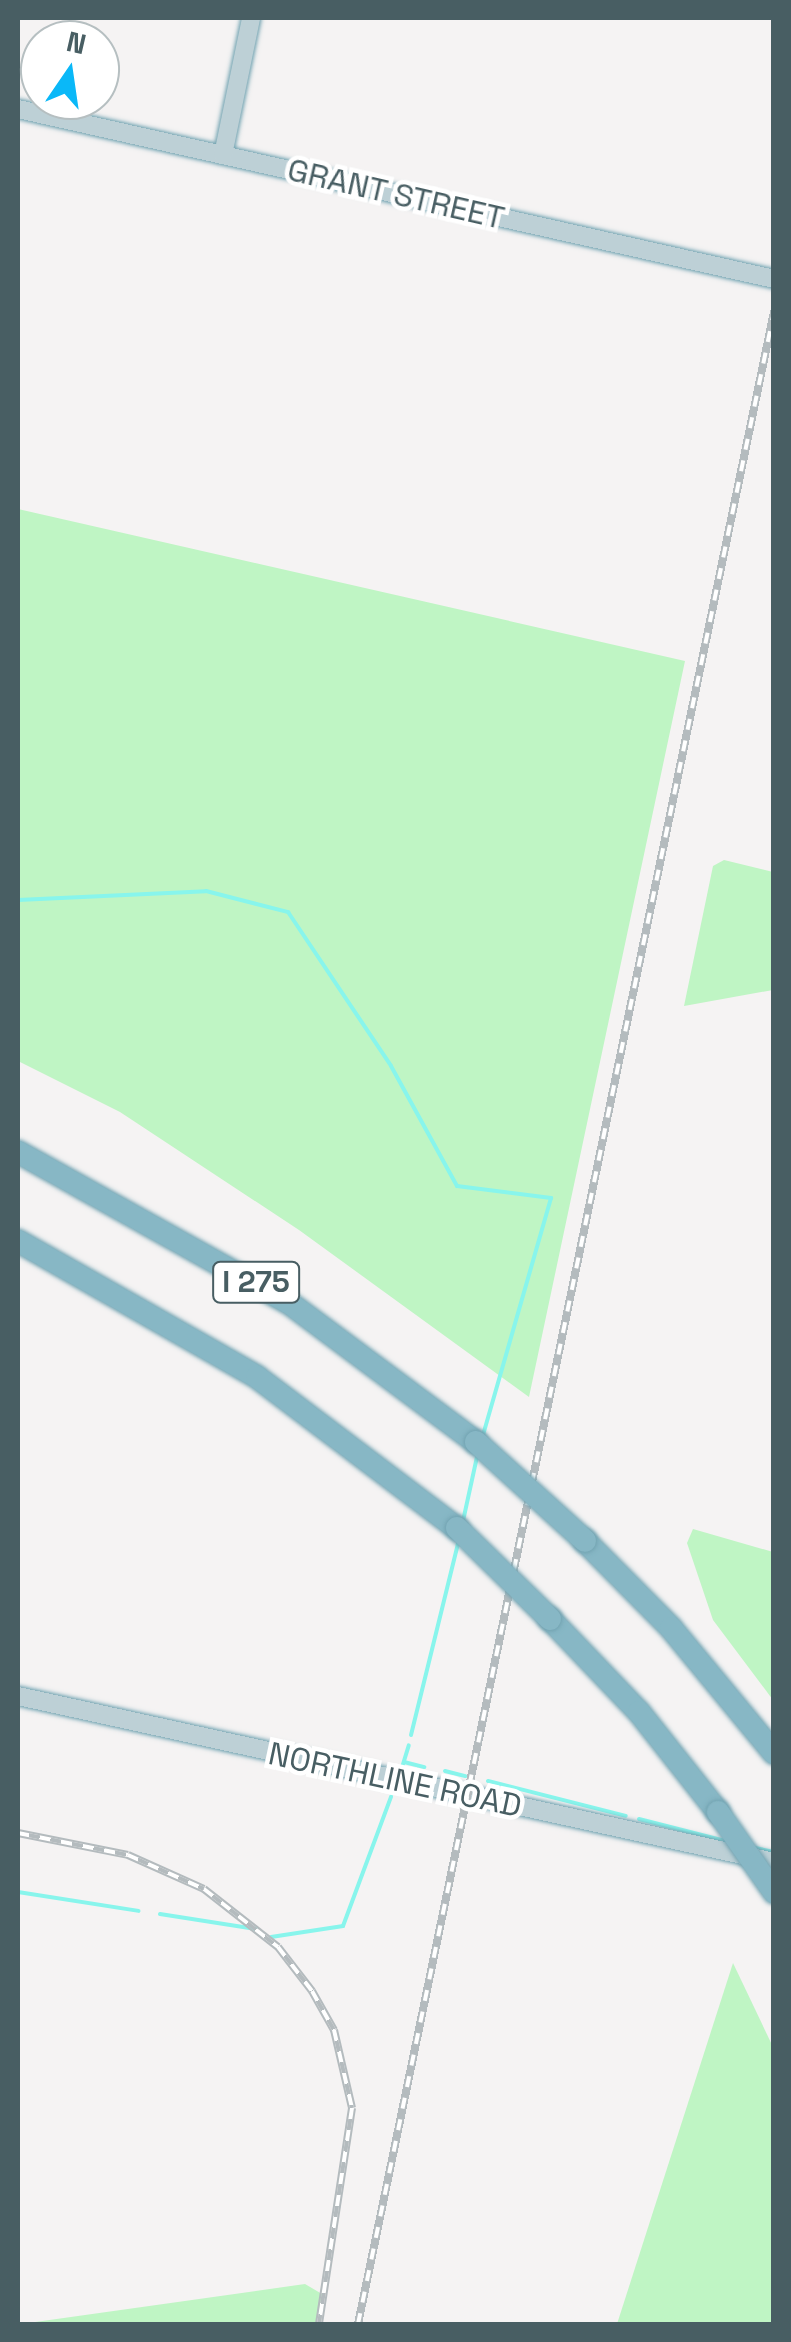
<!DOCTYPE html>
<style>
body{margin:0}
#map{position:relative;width:791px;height:2342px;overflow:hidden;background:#f5f3f3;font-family:"Space Grotesk",sans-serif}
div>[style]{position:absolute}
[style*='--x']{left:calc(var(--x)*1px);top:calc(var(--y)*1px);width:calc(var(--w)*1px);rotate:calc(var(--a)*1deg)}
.green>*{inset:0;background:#bff5c4}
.stream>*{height:4px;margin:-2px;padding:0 2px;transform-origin:2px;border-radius:2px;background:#88f5ec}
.roads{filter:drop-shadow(0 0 2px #72a3b1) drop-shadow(0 0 2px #72a3b1)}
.secondary>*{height:18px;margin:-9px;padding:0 9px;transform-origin:9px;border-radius:9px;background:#bdd0d6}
.highway>*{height:22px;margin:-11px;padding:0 11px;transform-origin:11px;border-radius:11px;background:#87b7c5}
.rail>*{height:8px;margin-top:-4px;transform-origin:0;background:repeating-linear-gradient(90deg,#fff 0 11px,#b4bbbe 0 22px);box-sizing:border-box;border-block:2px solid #b4bbbe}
.bridges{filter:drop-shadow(0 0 2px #72a3b1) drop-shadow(0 0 2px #72a3b1)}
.highway-bridge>*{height:22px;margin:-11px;padding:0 11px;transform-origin:11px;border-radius:11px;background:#87b7c5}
span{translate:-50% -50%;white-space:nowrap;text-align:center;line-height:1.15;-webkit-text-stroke:9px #fff;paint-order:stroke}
.shield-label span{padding:2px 8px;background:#fff;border:2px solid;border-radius:8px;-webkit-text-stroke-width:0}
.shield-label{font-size:30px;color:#485e63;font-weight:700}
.street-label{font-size:32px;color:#485e63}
.frame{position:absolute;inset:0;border:20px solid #485e63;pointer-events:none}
.north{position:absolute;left:20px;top:20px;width:100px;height:100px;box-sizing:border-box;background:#fff;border:2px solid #b6bfc1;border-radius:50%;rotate:13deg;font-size:28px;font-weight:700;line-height:40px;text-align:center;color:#485e63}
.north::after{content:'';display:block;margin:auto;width:35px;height:45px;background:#0ab8f8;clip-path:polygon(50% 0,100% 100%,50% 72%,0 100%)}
</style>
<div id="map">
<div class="green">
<div style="clip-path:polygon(18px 509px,685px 661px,529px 1397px,299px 1230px,120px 1112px,18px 1061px)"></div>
<div style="clip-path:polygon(724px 860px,773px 872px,773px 990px,684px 1006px,713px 866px)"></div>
<div style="clip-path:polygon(693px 1529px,773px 1552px,773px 1700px,713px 1620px,687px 1543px)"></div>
<div style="clip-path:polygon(733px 1963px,773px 2047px,773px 2324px,617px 2324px)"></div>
<div style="clip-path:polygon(305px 2284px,322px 2294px,316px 2324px,21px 2324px)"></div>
</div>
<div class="stream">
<div style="--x:18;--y:900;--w:188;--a:-2.7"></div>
<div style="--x:206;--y:891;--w:85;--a:14.4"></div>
<div style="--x:288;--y:912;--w:185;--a:56.2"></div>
<div style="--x:391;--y:1066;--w:137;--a:61.2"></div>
<div style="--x:457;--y:1186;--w:95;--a:7.3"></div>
<div style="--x:551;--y:1198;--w:250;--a:106"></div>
<div style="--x:463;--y:1521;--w:66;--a:-77.7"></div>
<div style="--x:411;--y:1735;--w:201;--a:-76.2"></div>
<div style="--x:404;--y:1762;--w:21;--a:14"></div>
<div style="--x:445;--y:1771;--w:21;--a:14"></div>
<div style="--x:400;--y:1774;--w:30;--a:-73"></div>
<div style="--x:488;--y:1781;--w:142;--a:14.2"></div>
<div style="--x:639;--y:1819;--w:90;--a:14.2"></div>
<div style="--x:755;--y:1848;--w:19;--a:12"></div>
<div style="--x:18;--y:1892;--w:122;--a:8.9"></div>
<div style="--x:160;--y:1914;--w:97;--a:8.9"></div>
<div style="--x:271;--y:1937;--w:73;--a:-8.7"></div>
<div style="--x:343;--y:1926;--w:138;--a:-69.6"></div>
</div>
<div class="roads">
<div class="secondary">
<div style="--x:18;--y:109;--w:775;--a:12.67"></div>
<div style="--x:223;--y:155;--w:140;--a:-78.4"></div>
<div style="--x:18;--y:1696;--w:774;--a:12.38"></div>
</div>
<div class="highway">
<div style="--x:18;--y:1152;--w:309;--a:29.1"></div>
<div style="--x:288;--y:1302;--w:234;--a:36.7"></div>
<div style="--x:18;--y:1241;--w:275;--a:29.6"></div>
<div style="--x:257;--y:1377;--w:251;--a:37.1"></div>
<div style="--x:585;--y:1541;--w:122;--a:45.3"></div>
<div style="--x:671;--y:1628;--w:162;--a:50.5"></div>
<div style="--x:550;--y:1619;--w:129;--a:46.3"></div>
<div style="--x:639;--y:1712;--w:127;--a:51.7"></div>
</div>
</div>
<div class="rail">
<div style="--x:18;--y:1833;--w:112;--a:11.3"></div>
<div style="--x:128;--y:1855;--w:83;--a:24.1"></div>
<div style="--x:204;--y:1889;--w:94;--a:38.1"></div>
<div style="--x:278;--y:1947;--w:56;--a:52.3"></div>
<div style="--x:312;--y:1991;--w:45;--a:60.6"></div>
<div style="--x:334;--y:2030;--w:80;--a:77"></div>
<div style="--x:352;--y:2108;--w:219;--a:98.7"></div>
<div style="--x:358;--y:2324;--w:2056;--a:-78.32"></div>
</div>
<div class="bridges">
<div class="highway-bridge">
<div style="--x:476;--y:1442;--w:147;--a:42.2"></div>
<div style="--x:457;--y:1528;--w:130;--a:44.4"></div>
<div style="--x:718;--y:1812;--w:98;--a:55"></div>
</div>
</div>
<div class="shield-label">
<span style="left:256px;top:1282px">I 275</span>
</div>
<div class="street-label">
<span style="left:396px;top:194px;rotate:13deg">GRANT STREET</span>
<span style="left:395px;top:1780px;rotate:12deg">NORTHLINE ROAD</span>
</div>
<div class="frame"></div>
<div class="north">N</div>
</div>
